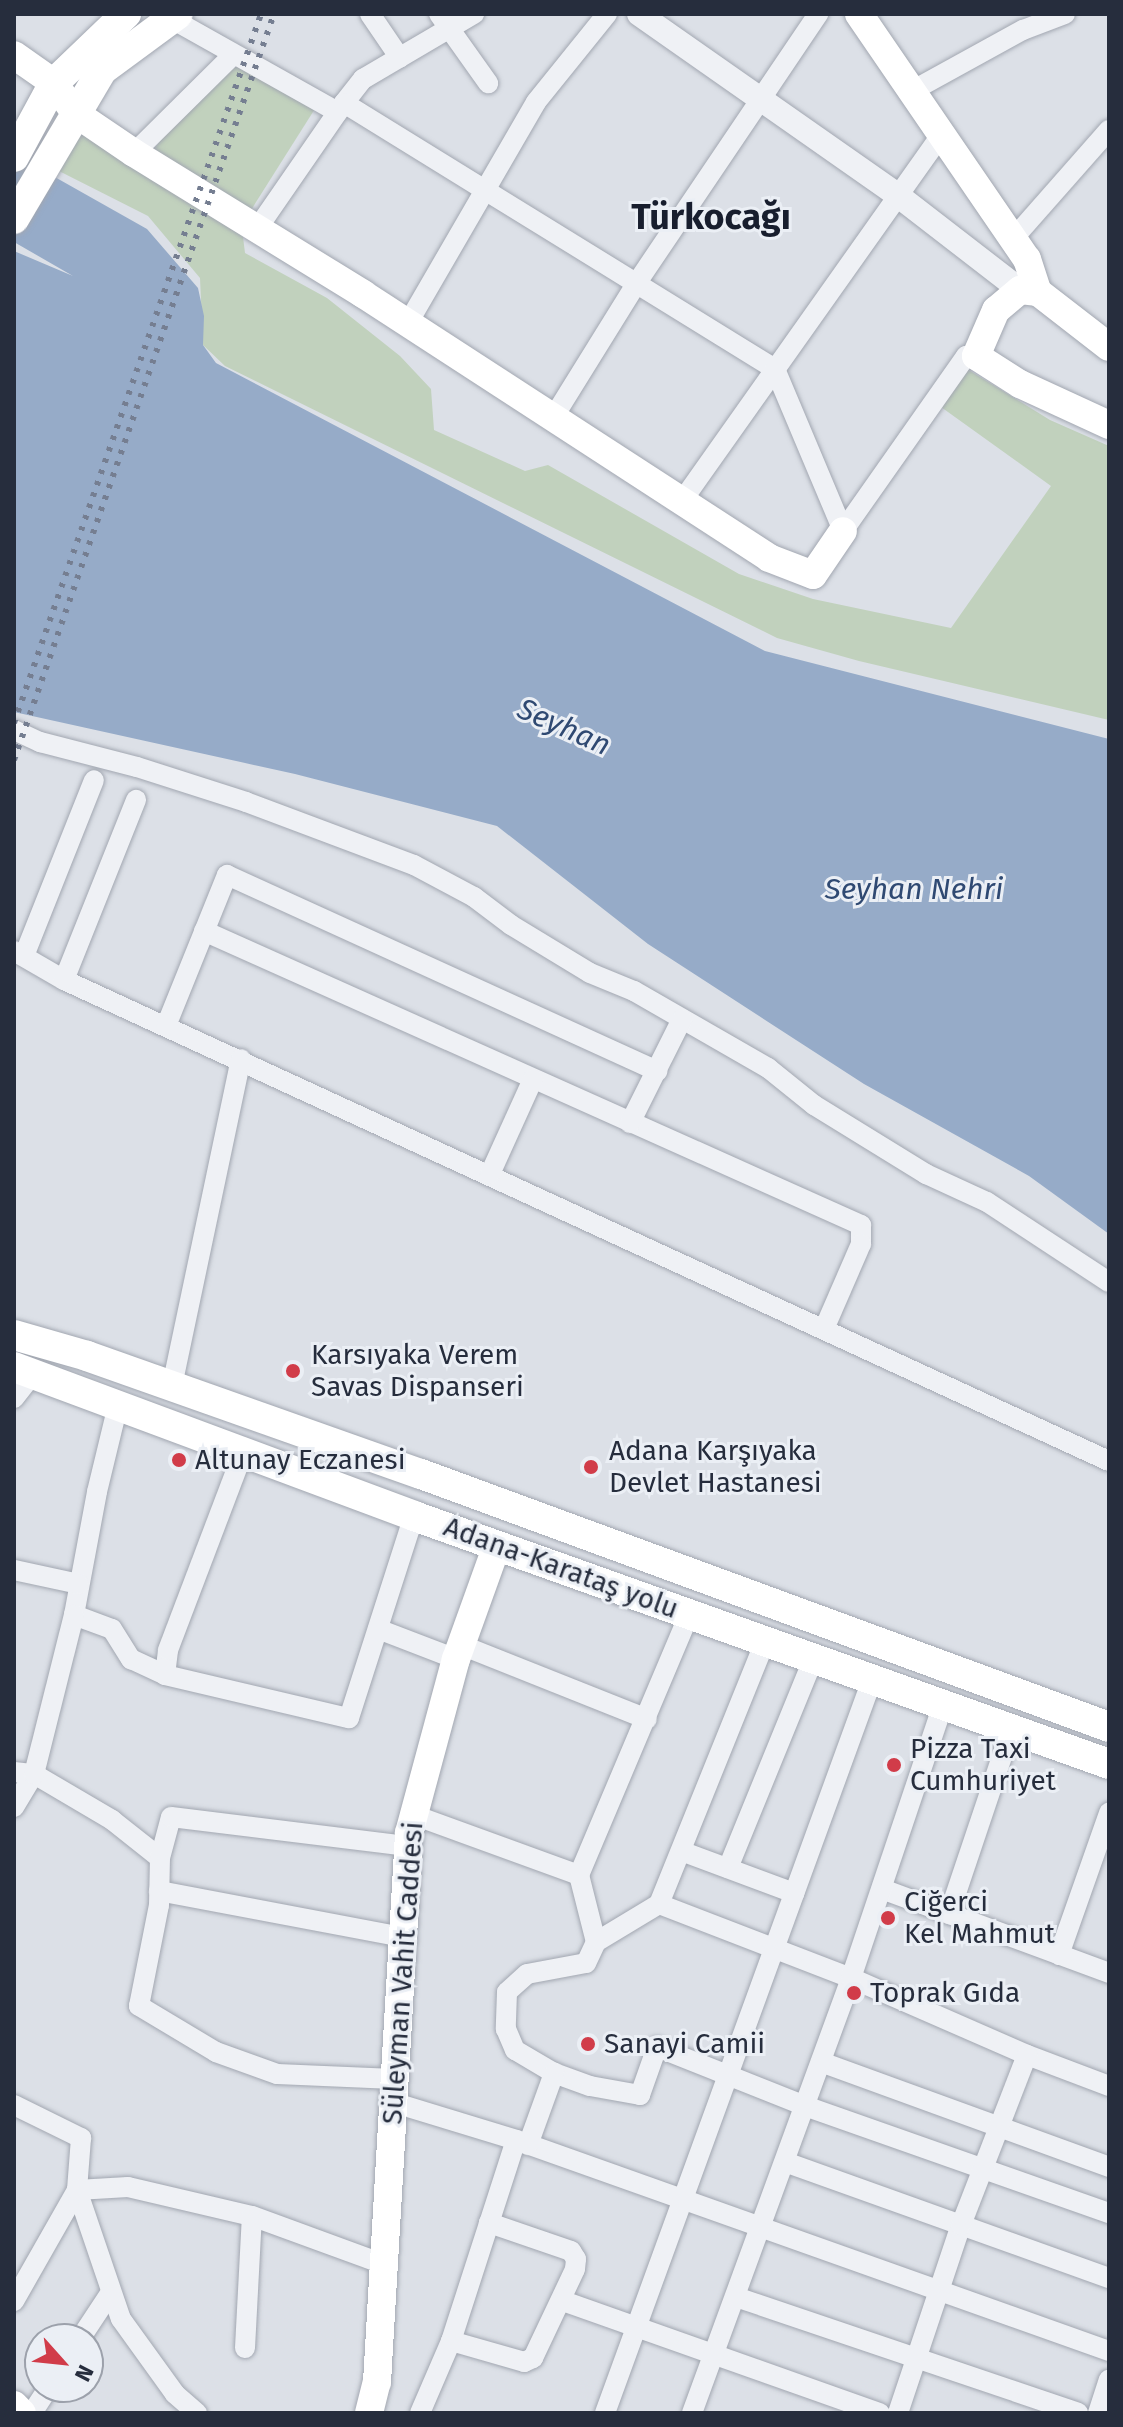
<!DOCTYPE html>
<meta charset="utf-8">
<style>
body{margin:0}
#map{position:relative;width:1123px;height:2427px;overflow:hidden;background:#dce0e7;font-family:"Fira Sans",sans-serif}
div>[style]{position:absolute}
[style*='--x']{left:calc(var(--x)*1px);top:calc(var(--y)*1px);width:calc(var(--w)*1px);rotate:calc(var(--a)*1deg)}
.green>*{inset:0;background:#c1d1bd}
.water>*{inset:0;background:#96abc8}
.roads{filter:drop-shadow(0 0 2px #a2a7b1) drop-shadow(0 0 2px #a2a7b1)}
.minor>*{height:20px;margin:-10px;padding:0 10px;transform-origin:10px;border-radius:10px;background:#eff1f5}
.tertiary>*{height:24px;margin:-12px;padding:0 12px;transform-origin:12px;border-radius:12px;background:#eff1f5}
.secondary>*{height:28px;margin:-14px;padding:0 14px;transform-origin:14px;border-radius:14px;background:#fff}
.primary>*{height:30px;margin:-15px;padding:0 15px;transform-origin:15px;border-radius:15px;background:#fff}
.rail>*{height:6px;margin-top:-3px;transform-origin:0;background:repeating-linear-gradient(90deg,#757e91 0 4px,transparent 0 12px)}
.dots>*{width:22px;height:22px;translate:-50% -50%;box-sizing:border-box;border:4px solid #ebeff5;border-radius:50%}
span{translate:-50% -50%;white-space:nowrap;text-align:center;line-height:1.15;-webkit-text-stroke:6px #ebeff5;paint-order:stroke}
.poi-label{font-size:28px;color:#262d3d}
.left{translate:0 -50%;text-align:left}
.street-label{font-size:28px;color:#262d3d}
.water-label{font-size:30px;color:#2f4972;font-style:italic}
.district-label{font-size:36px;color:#181e2e;font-weight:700}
.frame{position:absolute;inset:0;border:16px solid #262d3d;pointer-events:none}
.north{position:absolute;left:24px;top:2323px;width:80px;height:80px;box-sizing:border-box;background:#ebeff5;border:2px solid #9ca1ab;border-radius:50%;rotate:117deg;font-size:22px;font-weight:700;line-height:32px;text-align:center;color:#262d3d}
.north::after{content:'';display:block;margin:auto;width:28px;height:36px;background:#d13c49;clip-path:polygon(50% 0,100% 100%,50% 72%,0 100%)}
</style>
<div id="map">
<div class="green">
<div style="clip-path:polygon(226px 56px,318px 104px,246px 218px,154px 149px)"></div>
<div style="clip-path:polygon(81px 134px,220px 211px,243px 237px,245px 253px,327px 298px,400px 356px,431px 389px,434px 430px,525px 471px,548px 465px,739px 574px,813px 599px,951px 628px,1051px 486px,941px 407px,967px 369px,1050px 420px,1109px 446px,1109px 720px,859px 661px,777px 638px,225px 366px,203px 345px,200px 278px,148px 216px,57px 170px)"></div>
</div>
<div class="water">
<div style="clip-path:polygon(14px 154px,147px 229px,198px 288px,204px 316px,203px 345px,216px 363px,765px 651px,1109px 739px,1109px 1234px,1029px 1176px,864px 1084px,648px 944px,497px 826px,295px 774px,14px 712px,14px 251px,73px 276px,14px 242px)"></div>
</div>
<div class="roads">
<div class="minor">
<div style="--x:370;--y:14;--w:53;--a:55.7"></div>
<div style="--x:439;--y:14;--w:85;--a:54.6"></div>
<div style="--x:172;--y:19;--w:190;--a:29.3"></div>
<div style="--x:910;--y:92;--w:129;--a:-28.8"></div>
<div style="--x:1023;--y:30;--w:45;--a:-20.9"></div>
<div style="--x:344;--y:103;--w:31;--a:-52"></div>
<div style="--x:363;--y:79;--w:129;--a:-30.4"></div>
<div style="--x:134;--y:153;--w:139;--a:-44.7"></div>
<div style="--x:257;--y:229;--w:153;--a:-55.4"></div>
<div style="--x:344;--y:103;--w:506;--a:31.68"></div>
<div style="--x:775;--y:369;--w:176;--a:67.2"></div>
<div style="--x:1012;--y:240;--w:147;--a:-48.6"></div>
<div style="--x:408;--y:323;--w:255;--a:-59.9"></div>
<div style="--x:536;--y:102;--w:113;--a:-51.1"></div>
<div style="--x:553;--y:418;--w:158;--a:-58.2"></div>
<div style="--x:636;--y:284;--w:326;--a:-56"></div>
<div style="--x:682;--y:501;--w:446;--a:-54.7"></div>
<div style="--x:843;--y:531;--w:214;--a:-54.9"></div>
<div style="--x:966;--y:356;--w:10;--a:0"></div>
<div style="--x:14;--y:730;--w:29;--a:25"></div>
<div style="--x:40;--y:742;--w:100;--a:14.5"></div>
<div style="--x:137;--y:767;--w:114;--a:17.8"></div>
<div style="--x:246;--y:802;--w:179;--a:20.6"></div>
<div style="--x:414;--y:865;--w:68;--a:28.1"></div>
<div style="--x:474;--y:897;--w:46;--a:37.1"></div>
<div style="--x:511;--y:925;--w:92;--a:31.3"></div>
<div style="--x:590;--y:973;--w:48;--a:22.2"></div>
<div style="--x:634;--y:991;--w:155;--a:29.9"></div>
<div style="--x:768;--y:1068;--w:59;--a:38.8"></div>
<div style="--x:814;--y:1105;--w:132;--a:31.6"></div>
<div style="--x:926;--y:1174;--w:67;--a:24.7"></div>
<div style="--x:987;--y:1202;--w:146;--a:33.3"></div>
<div style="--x:204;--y:931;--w:720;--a:24.11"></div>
<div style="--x:861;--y:1225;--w:19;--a:90"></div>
<div style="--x:861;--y:1244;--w:93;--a:113.5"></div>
<div style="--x:14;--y:951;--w:58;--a:30.1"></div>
<div style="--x:64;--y:980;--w:1150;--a:24.72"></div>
<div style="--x:24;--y:956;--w:189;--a:-68.3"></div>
<div style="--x:64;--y:980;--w:194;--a:-68.2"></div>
<div style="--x:166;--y:1026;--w:163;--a:-68"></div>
<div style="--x:227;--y:875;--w:473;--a:24.5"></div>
<div style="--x:630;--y:1123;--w:116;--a:-63.4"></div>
<div style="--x:490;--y:1174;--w:104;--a:-65.6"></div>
<div style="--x:172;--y:1386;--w:334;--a:-78.1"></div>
<div style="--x:14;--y:1398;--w:33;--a:-52"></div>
<div style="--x:118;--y:1405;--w:89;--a:103.6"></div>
<div style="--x:97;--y:1492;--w:125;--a:100.6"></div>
<div style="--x:74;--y:1615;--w:40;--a:20.2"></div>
<div style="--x:112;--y:1629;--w:36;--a:58"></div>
<div style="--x:131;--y:1659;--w:38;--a:25"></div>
<div style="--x:165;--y:1675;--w:189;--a:13.2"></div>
<div style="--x:349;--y:1718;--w:212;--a:-72.2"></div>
<div style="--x:14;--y:1570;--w:66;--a:12.2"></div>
<div style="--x:378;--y:1629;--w:84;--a:21"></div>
<div style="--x:461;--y:1645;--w:200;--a:21.7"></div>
<div style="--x:165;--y:1675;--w:25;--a:-83"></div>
<div style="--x:168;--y:1650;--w:211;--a:-69.2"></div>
<div style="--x:14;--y:1772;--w:20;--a:6"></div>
<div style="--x:34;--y:1774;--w:91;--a:30.5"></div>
<div style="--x:112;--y:1820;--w:61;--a:38.4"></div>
<div style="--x:14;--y:1807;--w:39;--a:-59"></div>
<div style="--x:34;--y:1774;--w:164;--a:-75.9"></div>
<div style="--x:414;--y:1815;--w:176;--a:20"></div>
<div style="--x:579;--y:1875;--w:69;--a:75.8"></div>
<div style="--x:596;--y:1942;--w:74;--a:-31.1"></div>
<div style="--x:659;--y:1904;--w:206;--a:21.1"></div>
<div style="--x:851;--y:1978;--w:192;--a:23.6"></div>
<div style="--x:1027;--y:2055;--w:88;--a:20.7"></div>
<div style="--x:681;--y:1851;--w:121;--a:20.4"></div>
<div style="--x:728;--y:1868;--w:225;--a:-67.8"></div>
<div style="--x:579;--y:1875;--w:283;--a:-67.1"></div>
<div style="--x:882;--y:1889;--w:242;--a:20.3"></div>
<div style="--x:159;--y:1891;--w:247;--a:10.7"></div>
<div style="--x:659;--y:1904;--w:283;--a:-68"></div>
<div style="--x:949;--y:1914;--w:197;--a:-71.4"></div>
<div style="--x:596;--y:1942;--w:23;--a:115"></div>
<div style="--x:586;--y:1963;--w:60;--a:169.4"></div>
<div style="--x:527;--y:1974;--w:27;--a:138"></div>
<div style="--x:507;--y:1992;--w:37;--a:92"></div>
<div style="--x:506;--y:2029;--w:23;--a:67"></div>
<div style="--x:515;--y:2050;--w:45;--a:30.5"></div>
<div style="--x:554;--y:2073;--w:38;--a:20"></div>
<div style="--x:590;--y:2086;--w:51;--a:10.2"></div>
<div style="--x:640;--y:2095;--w:51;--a:-70.5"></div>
<div style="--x:657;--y:2047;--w:159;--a:21.7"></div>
<div style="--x:805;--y:2106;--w:322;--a:19.4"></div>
<div style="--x:1059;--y:1955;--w:151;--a:-70.6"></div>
<div style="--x:821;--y:2062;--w:307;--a:20"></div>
<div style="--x:394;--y:2079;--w:117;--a:-177.6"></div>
<div style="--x:277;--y:2074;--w:65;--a:-160.2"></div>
<div style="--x:216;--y:2052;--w:90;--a:-149.1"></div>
<div style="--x:139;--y:2006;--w:103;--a:-78.8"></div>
<div style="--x:159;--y:1905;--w:47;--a:-88.8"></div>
<div style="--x:160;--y:1858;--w:42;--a:-75"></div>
<div style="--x:171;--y:1817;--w:239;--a:7"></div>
<div style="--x:392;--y:2102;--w:130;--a:17"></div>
<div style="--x:516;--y:2140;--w:629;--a:19.59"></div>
<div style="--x:14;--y:2105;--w:75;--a:26.2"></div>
<div style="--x:81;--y:2138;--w:52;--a:94.4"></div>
<div style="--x:77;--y:2190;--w:136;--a:71.2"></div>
<div style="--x:121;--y:2319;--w:92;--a:54.2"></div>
<div style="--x:175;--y:2394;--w:29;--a:41"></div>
<div style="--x:528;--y:2145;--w:77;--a:-70.1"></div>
<div style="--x:785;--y:2162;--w:344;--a:19.7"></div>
<div style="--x:736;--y:2297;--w:361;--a:18.7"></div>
<div style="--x:14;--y:2301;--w:128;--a:-60.4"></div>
<div style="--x:77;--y:2190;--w:51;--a:-3.4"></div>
<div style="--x:128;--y:2187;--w:127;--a:13.2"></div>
<div style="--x:252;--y:2216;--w:140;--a:20.1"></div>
<div style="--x:563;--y:2301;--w:336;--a:19.5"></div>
<div style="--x:80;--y:2339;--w:56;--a:-56.6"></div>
<div style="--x:451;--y:2341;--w:76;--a:16"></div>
<div style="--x:524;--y:2362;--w:10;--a:-24"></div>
<div style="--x:533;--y:2358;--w:98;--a:-64.7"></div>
<div style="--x:575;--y:2269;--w:10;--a:-84"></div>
<div style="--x:576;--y:2259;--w:9;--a:-122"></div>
<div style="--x:571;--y:2251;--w:87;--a:-161.1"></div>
<div style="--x:245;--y:2348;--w:132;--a:-87"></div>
<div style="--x:32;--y:2413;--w:31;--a:-57"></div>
<div style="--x:420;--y:2413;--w:78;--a:-66.7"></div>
<div style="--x:451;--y:2341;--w:211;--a:-72.1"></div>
<div style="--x:605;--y:2413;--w:780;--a:-69.99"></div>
<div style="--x:692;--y:2413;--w:463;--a:-69.9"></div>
<div style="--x:851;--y:1978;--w:286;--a:-71.4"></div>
<div style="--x:898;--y:2413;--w:198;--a:-71.5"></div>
<div style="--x:961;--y:2225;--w:182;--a:-68.8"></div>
<div style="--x:1098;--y:2413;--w:35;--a:-72"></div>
</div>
<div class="tertiary">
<div style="--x:639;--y:14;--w:314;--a:35"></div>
<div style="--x:896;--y:194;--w:157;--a:37.7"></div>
</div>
<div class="secondary">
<div style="--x:859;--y:14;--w:297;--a:55.6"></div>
<div style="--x:1027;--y:259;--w:35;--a:72"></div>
<div style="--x:1038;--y:292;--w:90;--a:37.8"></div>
<div style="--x:14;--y:55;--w:49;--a:35"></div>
<div style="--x:54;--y:83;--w:37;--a:55"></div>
<div style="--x:75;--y:113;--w:71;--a:34.1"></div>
<div style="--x:134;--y:153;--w:269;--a:31.6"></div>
<div style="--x:363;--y:294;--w:484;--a:33"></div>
<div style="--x:769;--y:558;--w:47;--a:21.1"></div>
<div style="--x:813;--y:575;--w:53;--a:-55.7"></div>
<div style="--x:1038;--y:292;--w:18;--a:-174"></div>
<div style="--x:1020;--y:290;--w:31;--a:140"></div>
<div style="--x:996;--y:310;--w:50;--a:113.5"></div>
<div style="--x:976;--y:356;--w:52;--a:32.5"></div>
<div style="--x:1020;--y:384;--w:98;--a:24.7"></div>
<div style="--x:14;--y:2405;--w:11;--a:45"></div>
<div style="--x:369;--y:2413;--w:32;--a:-76"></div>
<div style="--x:377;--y:2382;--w:550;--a:-86.66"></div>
<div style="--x:409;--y:1833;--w:180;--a:-74.9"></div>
<div style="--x:456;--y:1659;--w:121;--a:-70.2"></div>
</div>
<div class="primary">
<div style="--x:14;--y:157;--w:84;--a:-61.6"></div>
<div style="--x:54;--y:83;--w:100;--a:-43.8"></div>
<div style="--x:14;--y:219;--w:173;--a:-59.4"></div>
<div style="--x:102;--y:70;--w:94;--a:-36.4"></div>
<div style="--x:14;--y:1335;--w:76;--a:16"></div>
<div style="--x:87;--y:1356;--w:354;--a:19.5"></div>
<div style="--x:421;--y:1474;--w:733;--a:20.19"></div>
<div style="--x:14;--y:1367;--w:427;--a:20.4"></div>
<div style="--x:414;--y:1516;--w:738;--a:19.64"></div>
</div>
</div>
<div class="rail">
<div style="--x:14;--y:723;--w:751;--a:-70.79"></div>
<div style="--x:14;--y:760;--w:790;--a:-70.79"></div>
</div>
<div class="dots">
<div style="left:293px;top:1371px;background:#d13c49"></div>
<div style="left:179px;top:1460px;background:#d13c49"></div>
<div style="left:591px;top:1467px;background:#d13c49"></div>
<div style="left:894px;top:1765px;background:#d13c49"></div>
<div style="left:888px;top:1918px;background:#d13c49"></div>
<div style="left:854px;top:1993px;background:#d13c49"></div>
<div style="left:588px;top:2044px;background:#d13c49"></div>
</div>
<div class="poi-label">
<span class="left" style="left:311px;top:1371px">Karsıyaka Verem<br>Savas Dispanseri</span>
<span class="left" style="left:609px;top:1467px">Adana Karşıyaka<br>Devlet Hastanesi</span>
<span class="left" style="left:195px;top:1460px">Altunay Eczanesi</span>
<span class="left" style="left:910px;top:1765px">Pizza Taxi<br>Cumhuriyet</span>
<span class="left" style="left:904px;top:1918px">Ciğerci<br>Kel Mahmut</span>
<span class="left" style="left:870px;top:1993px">Toprak Gıda</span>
<span class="left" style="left:604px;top:2044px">Sanayi Camii</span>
</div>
<div class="street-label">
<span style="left:561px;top:1568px;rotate:20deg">Adana-Karataş yolu</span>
<span style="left:403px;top:1973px;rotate:-86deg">Süleyman Vahit Caddesi</span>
</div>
<div class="water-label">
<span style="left:564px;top:727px;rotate:24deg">Seyhan</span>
<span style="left:914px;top:889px">Seyhan Nehri</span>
</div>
<div class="district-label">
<span style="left:711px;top:218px">Türkocağı</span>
</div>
<div class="frame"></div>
<div class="north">N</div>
</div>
